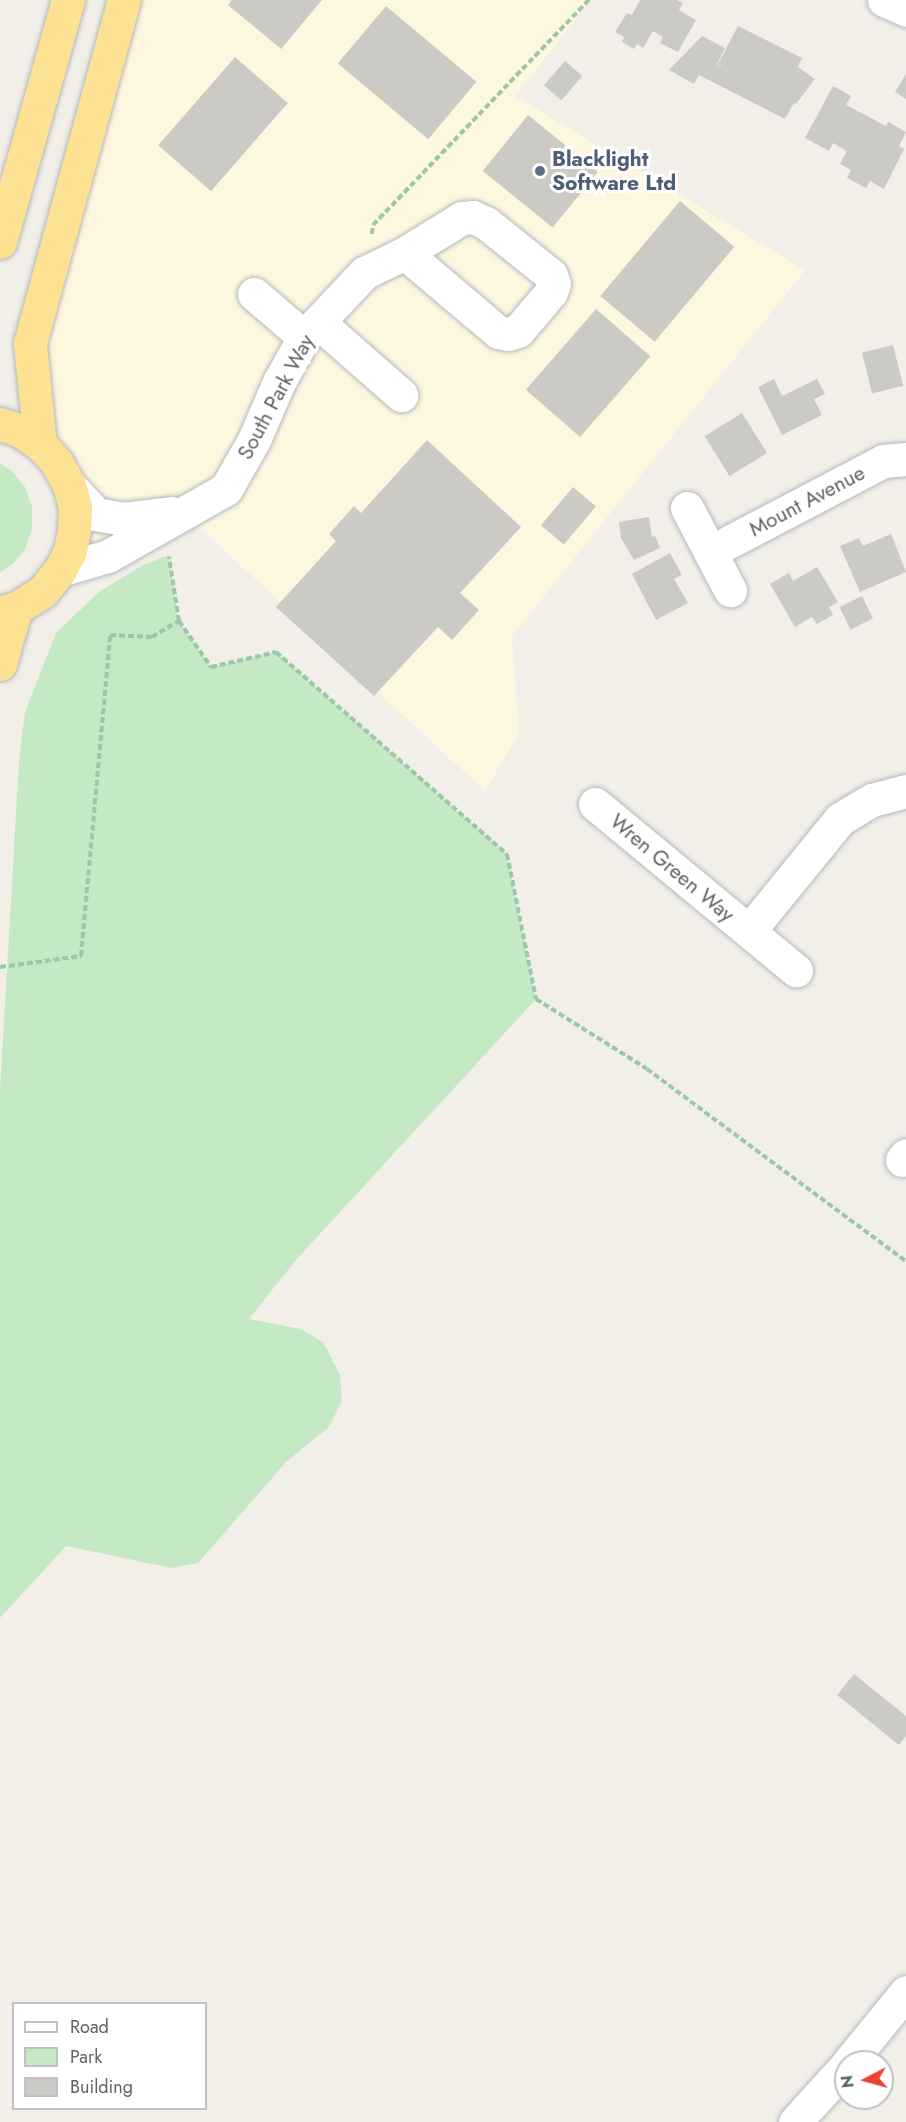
<!DOCTYPE html>
<style>
body{margin:0}
#map{position:relative;width:906px;height:2122px;overflow:hidden;background:#f1efe8;font-family:Jost,sans-serif}
div>[style]{position:absolute}
[style*='--x']{left:calc(var(--x)*1px);top:calc(var(--y)*1px);width:calc(var(--w)*1px);rotate:calc(var(--a)*1deg)}
.commercial>*{inset:0;background:#fef7e0}
.green>*{inset:0;background:#c5e8c5}
.building>*{inset:0;background:#cccac5;transform-origin:0 0}
.path>*{height:4px;margin-top:-2px;transform-origin:0;background:repeating-linear-gradient(90deg,#9cc7a9 0 6px,transparent 0 9px)}
.roads{filter:drop-shadow(0 0 2px #b5b8bc) drop-shadow(0 0 2px #b5b8bc)}
.minor>*{height:33px;margin:-16.5px;padding:0 16.5px;transform-origin:16.5px;border-radius:16.5px;background:#fff}
.highway>*{height:33px;margin:-16.5px;padding:0 16.5px;transform-origin:16.5px;border-radius:16.5px;background:#fde293}
.dots>*{width:16px;height:16px;translate:-50% -50%;box-sizing:border-box;border:3px solid #fff;border-radius:50%}
span{translate:-50% -50%;white-space:nowrap;text-align:center;line-height:1.15;-webkit-text-stroke:6px #fff;paint-order:stroke}
.service-label{font-size:21px;color:#4e5e75;font-weight:700}
.left{translate:0 -50%;text-align:left}
.street-label{font-size:21px;color:#5f6368}
.legend{position:absolute;left:12px;top:2002px;width:195px;height:108px;box-sizing:border-box;background:#fff;border:2px solid #bfc1c3;margin:0;padding:8px 10px;list-style:none;font-size:18px;color:#5f6368}
.legend li{display:flex;align-items:center;gap:12px;height:30px}
.legend b{width:30px;border:2px solid #bfc1c3}
.north{position:absolute;left:834px;top:2050px;width:60px;height:60px;box-sizing:border-box;background:#fff;border:2px solid #bfc1c3;border-radius:50%;rotate:264deg;font-size:16px;font-weight:700;line-height:24px;text-align:center;color:#5f6368}
.north::after{content:'';display:block;margin:auto;width:21px;height:27px;background:#ea4335;clip-path:polygon(50% 0,100% 100%,50% 72%,0 100%)}
</style>
<div id="map">
<div class="commercial">
<div style="clip-path:polygon(124px 0,591px 0,515px 96px,805px 270px,512px 636px,519px 733px,485px 791px,183px 512px,60px 570px,57px 463px,30px 343px)"></div>
</div>
<div class="green">
<div style="clip-path:polygon(0 463px,12px 471px,25px 487px,32px 507px,32px 529px,25px 549px,13px 564px,0 572px)"></div>
<div style="clip-path:polygon(169px 555px,179px 621px,211px 667px,276px 652px,507px 854px,536px 999px,295px 1261px,249px 1319px,301px 1329px,323px 1342px,340px 1375px,342px 1401px,329px 1427px,286px 1462px,198px 1563px,172px 1568px,66px 1546px,0 1618px,0 1091px,19px 762px,25px 712px,56px 633px,99px 592px,141px 566px)"></div>
</div>
<div class="building">
<div style="clip-path:polygon(232px 0,322px 0,281px 49px,228px 5px)"></div>
<div style="clip-path:polygon(640px 0,677px 0,683px 3px,679px 10px,696px 20px,678px 52px,660px 43px,663px 37px,653px 31px,643px 48px,637px 44px,634px 49px,622px 42px,624px 37px,615px 32px,627px 13px,632px 15px)"></div>
<div style="left:386px;top:6px;width:118px;height:75px;rotate:40deg"></div>
<div style="clip-path:polygon(738px 26px,802px 58px,798px 67px,815px 79px,796px 104px,794px 103px,785px 119px,699px 75px,694px 84px,669px 70px,702px 36px,725px 48px,717px 64px,736px 74px,718px 64px)"></div>
<div style="left:235px;top:57px;width:70px;height:117px;rotate:41deg"></div>
<div style="left:565px;top:61px;width:23px;height:32px;rotate:41deg"></div>
<div style="clip-path:polygon(906px 74px,906px 99px,895px 92px)"></div>
<div style="clip-path:polygon(833px 86px,851px 96px,846px 105px,886px 126px,888px 122px,906px 132px,899px 146px,904px 149px,884px 189px,870px 181px,866px 188px,847px 178px,851px 170px,840px 164px,847px 151px,833px 143px,829px 151px,805px 138px)"></div>
<div style="left:528px;top:115px;width:90px;height:72px;rotate:39deg"></div>
<div style="left:680px;top:201px;width:71px;height:124px;rotate:40deg"></div>
<div style="left:596px;top:309px;width:72px;height:107px;rotate:41deg"></div>
<div style="left:893px;top:345px;width:42px;height:32px;rotate:76deg"></div>
<div style="clip-path:polygon(774px 379px,782px 396px,817px 379px,825px 394px,814px 399px,822px 415px,782px 435px,758px 387px)"></div>
<div style="left:742px;top:413px;width:47px;height:44px;rotate:58deg"></div>
<div style="clip-path:polygon(427px 440px,521px 527px,460px 593px,479px 610px,452px 640px,438px 627px,374px 696px,276px 607px,336px 541px,329px 534px,354px 506px,361px 513px)"></div>
<div style="left:573px;top:487px;width:30px;height:50px;rotate:40deg"></div>
<div style="clip-path:polygon(649px 517px,652px 537px,655px 536px,660px 548px,634px 560px,621px 538px,619px 522px)"></div>
<div style="clip-path:polygon(891px 534px,906px 572px,860px 592px,840px 546px,859px 538px,863px 546px)"></div>
<div style="clip-path:polygon(670px 553px,682px 575px,674px 579px,688px 603px,656px 620px,632px 574px)"></div>
<div style="clip-path:polygon(817px 567px,838px 602px,829px 607px,833px 615px,817px 624px,812px 617px,795px 627px,770px 584px,789px 573px,793px 581px)"></div>
<div style="left:862px;top:596px;width:25px;height:25px;rotate:64deg"></div>
<div style="clip-path:polygon(854px 1674px,906px 1716px,906px 1736px,899px 1745px,837px 1695px)"></div>
</div>
<div class="path">
<div style="--x:372;--y:234;--w:9;--a:-84"></div>
<div style="--x:373;--y:225;--w:312;--a:-46.2"></div>
<div style="--x:179;--y:621;--w:56;--a:55.2"></div>
<div style="--x:211;--y:667;--w:67;--a:-13"></div>
<div style="--x:276;--y:652;--w:307;--a:41.2"></div>
<div style="--x:507;--y:854;--w:148;--a:78.7"></div>
<div style="--x:536;--y:999;--w:131;--a:32.2"></div>
<div style="--x:647;--y:1069;--w:322;--a:36.6"></div>
<div style="--x:0;--y:967;--w:82;--a:-7.7"></div>
<div style="--x:81;--y:956;--w:322;--a:-84.8"></div>
<div style="--x:110;--y:635;--w:42;--a:2.7"></div>
<div style="--x:152;--y:637;--w:31;--a:-31"></div>
<div style="--x:179;--y:621;--w:65;--a:-98.9"></div>
</div>
<div class="roads">
<div class="minor">
<div style="--x:884;--y:0;--w:24;--a:24"></div>
<div style="--x:254;--y:294;--w:66;--a:40.7"></div>
<div style="--x:318;--y:322;--w:111;--a:41.3"></div>
<div style="--x:69;--y:485;--w:40;--a:47"></div>
<div style="--x:96;--y:514;--w:27;--a:10"></div>
<div style="--x:123;--y:519;--w:49;--a:-7"></div>
<div style="--x:687;--y:508;--w:93;--a:62.3"></div>
<div style="--x:710;--y:552;--w:195;--a:-27.7"></div>
<div style="--x:883;--y:461;--w:23;--a:-5"></div>
<div style="--x:60;--y:570;--w:50;--a:-16.3"></div>
<div style="--x:108;--y:556;--w:136;--a:-29.6"></div>
<div style="--x:226;--y:489;--w:56;--a:-60.3"></div>
<div style="--x:254;--y:440;--w:63;--a:-66.7"></div>
<div style="--x:279;--y:382;--w:51;--a:-60.9"></div>
<div style="--x:304;--y:337;--w:88;--a:-46.8"></div>
<div style="--x:364;--y:273;--w:46;--a:-26"></div>
<div style="--x:405;--y:253;--w:67;--a:-31.6"></div>
<div style="--x:462;--y:218;--w:11;--a:-5"></div>
<div style="--x:473;--y:217;--w:14;--a:25"></div>
<div style="--x:486;--y:223;--w:83;--a:38.7"></div>
<div style="--x:551;--y:275;--w:9;--a:72"></div>
<div style="--x:554;--y:284;--w:9;--a:111"></div>
<div style="--x:551;--y:292;--w:51;--a:130.2"></div>
<div style="--x:518;--y:331;--w:10;--a:163"></div>
<div style="--x:508;--y:334;--w:10;--a:-169"></div>
<div style="--x:498;--y:332;--w:122;--a:-139.7"></div>
<div style="--x:595;--y:804;--w:261;--a:39.6"></div>
<div style="--x:749;--y:931;--w:144;--a:-50.9"></div>
<div style="--x:840;--y:819;--w:37;--a:-31"></div>
<div style="--x:872;--y:800;--w:35;--a:-15"></div>
<div style="--x:902;--y:1160;--w:6;--a:-51"></div>
<div style="--x:849;--y:2062;--w:90;--a:-50.8"></div>
<div style="--x:795;--y:2122;--w:76;--a:-47.7"></div>
</div>
<div class="highway">
<div style="--x:0;--y:242;--w:251;--a:-74.3"></div>
<div style="--x:0;--y:424;--w:20;--a:18"></div>
<div style="--x:19;--y:430;--w:25;--a:34"></div>
<div style="--x:40;--y:444;--w:25;--a:48"></div>
<div style="--x:57;--y:463;--w:25;--a:61"></div>
<div style="--x:69;--y:485;--w:23;--a:75"></div>
<div style="--x:75;--y:507;--w:23;--a:92"></div>
<div style="--x:74;--y:530;--w:21;--a:101"></div>
<div style="--x:70;--y:551;--w:21;--a:118"></div>
<div style="--x:60;--y:570;--w:28;--a:129"></div>
<div style="--x:42;--y:592;--w:31;--a:148"></div>
<div style="--x:16;--y:608;--w:17;--a:163"></div>
<div style="--x:40;--y:444;--w:101;--a:-95.7"></div>
<div style="--x:30;--y:343;--w:356;--a:-74.7"></div>
<div style="--x:0;--y:664;--w:58;--a:-74.1"></div>
</div>
</div>
<div class="dots">
<div style="left:540px;top:171px;background:#5c6f8a"></div>
</div>
<div class="service-label">
<span class="left" style="left:552px;top:171px">Blacklight<br>Software Ltd</span>
</div>
<div class="street-label">
<span style="left:276px;top:397px;rotate:-62deg">South Park Way</span>
<span style="left:807px;top:501px;rotate:-28deg">Mount Avenue</span>
<span style="left:672px;top:868px;rotate:40deg">Wren Green Way</span>
</div>
<ul class="legend">
<li><b style="height:8px;background:#fff"></b>Road</li>
<li><b style="height:16px;background:#c5e8c5"></b>Park</li>
<li><b style="height:16px;background:#cccac5"></b>Building</li>
</ul>
<div class="north">N</div>
</div>
